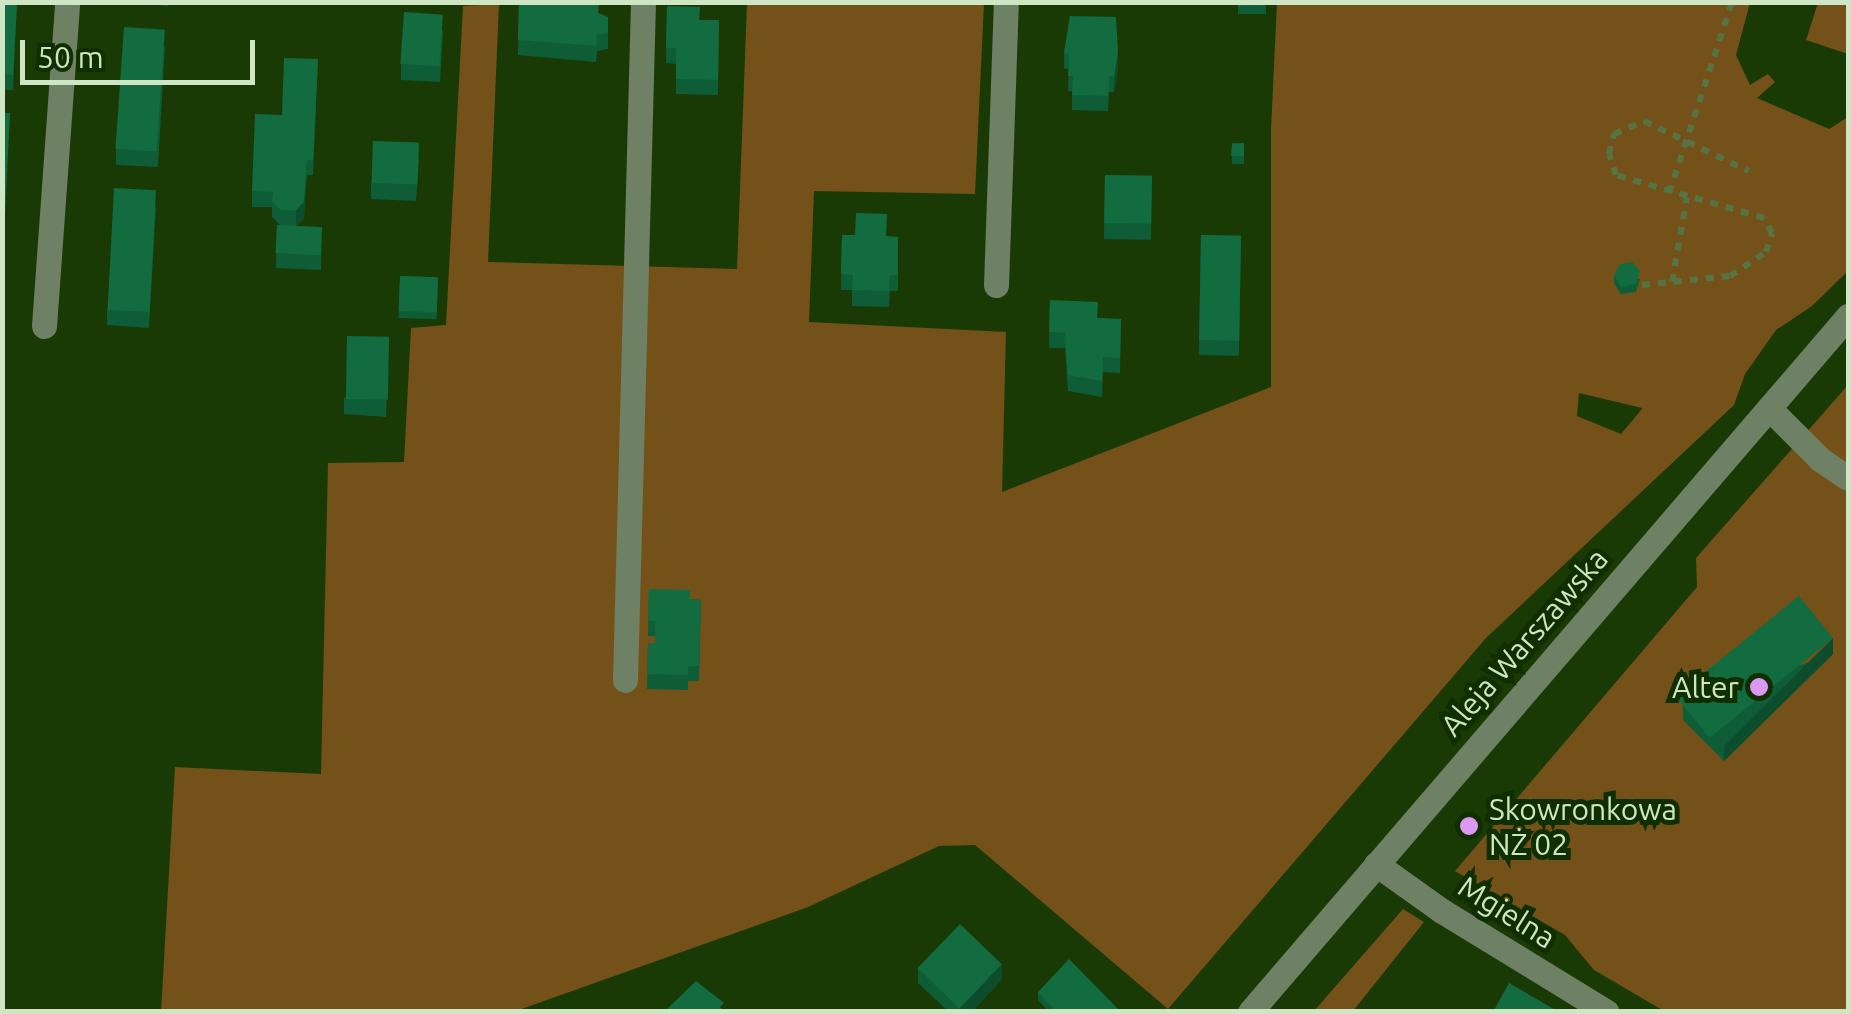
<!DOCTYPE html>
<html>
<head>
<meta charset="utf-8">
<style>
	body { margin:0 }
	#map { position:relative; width:1851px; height:1014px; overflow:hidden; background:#1a3a05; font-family:Ubuntu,sans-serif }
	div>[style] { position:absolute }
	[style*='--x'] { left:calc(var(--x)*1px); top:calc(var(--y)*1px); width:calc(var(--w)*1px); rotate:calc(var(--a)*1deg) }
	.green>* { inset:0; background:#735119 }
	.path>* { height:6px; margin-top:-3px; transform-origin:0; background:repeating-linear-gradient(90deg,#567344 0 8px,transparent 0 16px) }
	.minor>* { height:25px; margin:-12.5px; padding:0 12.5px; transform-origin:12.5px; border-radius:12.5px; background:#6e8165 }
	.wall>* { inset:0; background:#0f5d37; transform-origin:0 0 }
	.shaded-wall>* { inset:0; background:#0d4c2d }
	.building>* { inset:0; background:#126c40; transform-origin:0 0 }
	.dots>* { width:28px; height:28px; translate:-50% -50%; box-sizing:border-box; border:5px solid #102f00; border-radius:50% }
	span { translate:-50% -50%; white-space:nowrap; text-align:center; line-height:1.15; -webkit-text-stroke:10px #102f00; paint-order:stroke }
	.street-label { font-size:30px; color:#cee6c3 }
	.poi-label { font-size:30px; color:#cee6c3 }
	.right { translate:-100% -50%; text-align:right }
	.left { translate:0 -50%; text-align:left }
	.frame { position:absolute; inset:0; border:5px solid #cee6c3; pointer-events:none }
	.scale { position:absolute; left:20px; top:40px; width:235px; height:45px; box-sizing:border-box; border:5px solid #cee6c3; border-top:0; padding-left:12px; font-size:30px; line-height:35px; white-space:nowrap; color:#cee6c3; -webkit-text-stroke:8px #102f00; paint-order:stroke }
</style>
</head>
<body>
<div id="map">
	<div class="green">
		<i style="clip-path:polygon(evenodd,747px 3px,984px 3px,975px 194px,814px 191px,809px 322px,1006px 332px,1002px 492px,1271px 387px,1271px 129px,1277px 3px,1750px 3px,1736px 55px,1750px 85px,1768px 74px,1775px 82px,1757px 98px,1829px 129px,1848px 117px,1848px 271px,1812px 306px,1776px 330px,1745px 374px,1734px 405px,1486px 638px,1168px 1009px,975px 845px,939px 846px,808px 907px,516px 1011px,161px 1012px,175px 767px,321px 774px,328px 463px,404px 462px,411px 328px,446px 325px,463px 6px,499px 4px,488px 262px,737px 269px,747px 3px,1579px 393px,1642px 408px,1642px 409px,1621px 434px,1577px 416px,1579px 393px)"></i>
		<i style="clip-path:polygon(1818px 3px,1848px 3px,1848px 54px,1806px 40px)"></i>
		<i style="clip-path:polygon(1848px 385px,1848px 1011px,1664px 1011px,1594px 970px,1565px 935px,1455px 871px,1697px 587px,1696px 558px)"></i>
		<i style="clip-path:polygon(1403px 909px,1424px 922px,1353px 1011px,1314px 1011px)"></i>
	</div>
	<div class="path">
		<i style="--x:1669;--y:193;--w:201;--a:-71.7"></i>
		<i style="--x:1672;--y:282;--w:86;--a:-80"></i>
		<i style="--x:1642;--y:285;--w:88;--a:-5.8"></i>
		<i style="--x:1730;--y:276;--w:43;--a:-33.7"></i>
		<i style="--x:1766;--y:252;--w:20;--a:-72"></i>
		<i style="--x:1772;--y:233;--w:17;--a:-118"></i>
		<i style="--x:1764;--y:218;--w:154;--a:-163.8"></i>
		<i style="--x:1616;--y:175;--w:22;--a:-108"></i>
		<i style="--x:1609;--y:154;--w:21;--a:-76"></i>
		<i style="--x:1614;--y:134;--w:33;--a:-23"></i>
		<i style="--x:1644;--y:121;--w:116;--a:25.5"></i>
	</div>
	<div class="minor">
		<i style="--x:996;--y:285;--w:283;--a:-88"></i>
		<i style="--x:44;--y:326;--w:325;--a:-85.9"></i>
		<i style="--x:1769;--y:408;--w:74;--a:45"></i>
		<i style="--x:1821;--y:460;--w:32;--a:34"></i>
		<i style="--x:625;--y:680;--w:678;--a:-88.48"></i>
		<i style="--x:1376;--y:864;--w:81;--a:35.5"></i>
		<i style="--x:1442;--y:911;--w:193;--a:31.5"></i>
		<i style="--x:1250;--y:1012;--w:918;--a:-49.33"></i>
	</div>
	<div class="wall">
		<i style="clip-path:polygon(2px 2px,17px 2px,13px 90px,2px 90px)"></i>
		<i style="clip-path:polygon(126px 2px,168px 2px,168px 6px)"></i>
		<i style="clip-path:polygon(519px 2px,599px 14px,608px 17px,608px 49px,597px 51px,596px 62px,518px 55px)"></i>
		<i style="left:1238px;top:2px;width:28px;height:12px"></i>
		<i style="clip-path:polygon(667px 6px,700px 20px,719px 20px,718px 95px,676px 94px,676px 64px,666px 63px)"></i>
		<i style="clip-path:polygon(1070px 16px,1118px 68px,1114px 92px,1109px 92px,1108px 111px,1072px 110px,1072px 91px,1068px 91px,1069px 69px,1064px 69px,1064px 53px)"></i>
		<i style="clip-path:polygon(443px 30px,440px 82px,401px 80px,401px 64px)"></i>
		<i style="clip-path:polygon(165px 45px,158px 167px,116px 165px,116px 149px)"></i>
		<i style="clip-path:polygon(318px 59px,313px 175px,307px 175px,304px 218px,296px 226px,322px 227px,321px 270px,276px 268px,277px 225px,281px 226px,272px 217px,272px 207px,252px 207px,252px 191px,282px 115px)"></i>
		<i style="left:1244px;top:143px;width:21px;height:12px;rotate:90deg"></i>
		<i style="clip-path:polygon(419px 158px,416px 201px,371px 199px,371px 183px)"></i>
		<i style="left:1105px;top:175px;width:47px;height:64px;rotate:1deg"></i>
		<i style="clip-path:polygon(156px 206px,149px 328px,107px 325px,107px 310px)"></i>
		<i style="clip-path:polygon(842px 235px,898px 237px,898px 291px,890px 291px,889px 307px,852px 306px,852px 290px,841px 290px)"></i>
		<i style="left:1201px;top:235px;width:40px;height:120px;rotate:1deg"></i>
		<i style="clip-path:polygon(1614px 275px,1640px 279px,1636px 292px,1621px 294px,1614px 283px)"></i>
		<i style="left:400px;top:276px;width:38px;height:42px;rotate:2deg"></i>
		<i style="clip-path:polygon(1050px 300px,1098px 318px,1121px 319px,1120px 373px,1103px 372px,1102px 397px,1068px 391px,1065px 348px,1049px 348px)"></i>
		<i style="clip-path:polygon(389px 337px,386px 417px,344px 414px,344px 399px)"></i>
		<i style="clip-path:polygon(649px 589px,690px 599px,701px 600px,699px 681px,688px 681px,688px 690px,647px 689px,648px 643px,655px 643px,655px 636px,648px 636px)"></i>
		<i style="clip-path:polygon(1833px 654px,1724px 761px,1683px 720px,1683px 705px)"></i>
		<i style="clip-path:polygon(918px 968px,1002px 979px,972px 1012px,949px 1012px,918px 983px)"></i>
		<i style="clip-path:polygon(1038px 992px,1121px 1012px,1049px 1012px,1038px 1000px)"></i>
	</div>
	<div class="shaded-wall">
		<i style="clip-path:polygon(1118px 52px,1118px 68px,1114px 92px,1114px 77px)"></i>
		<i style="clip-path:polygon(307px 160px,304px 218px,296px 226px,296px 210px)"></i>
		<i style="clip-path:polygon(1833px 638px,1833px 654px,1724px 761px,1724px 746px)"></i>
		<i style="clip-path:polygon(1002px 964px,1002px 979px,972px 1012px,961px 1012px,961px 1007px)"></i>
	</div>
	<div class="building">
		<i style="clip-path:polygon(2px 2px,17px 2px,13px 75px,2px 74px)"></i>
		<i style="clip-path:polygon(519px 2px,599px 3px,598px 13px,608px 17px,608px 33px,597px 35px,596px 46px,518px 40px)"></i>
		<i style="clip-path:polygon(1238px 2px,1266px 2px,1267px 5px,1238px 6px)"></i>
		<i style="clip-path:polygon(667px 6px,700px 7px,699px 20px,719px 20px,718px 80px,676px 79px,676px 48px,666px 48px)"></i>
		<i style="left:404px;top:12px;width:39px;height:52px;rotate:4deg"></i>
		<i style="clip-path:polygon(1070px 16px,1116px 17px,1118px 52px,1114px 77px,1109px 76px,1108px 96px,1072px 95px,1073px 76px,1068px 76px,1069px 54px,1064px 53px)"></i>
		<i style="left:124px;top:27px;width:41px;height:122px;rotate:4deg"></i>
		<i style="clip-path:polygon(284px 58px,318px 59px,313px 160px,307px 160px,304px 202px,296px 210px,281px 210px,272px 201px,273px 192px,252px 191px,255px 114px,282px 115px)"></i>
		<i style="clip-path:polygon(2px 113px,10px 113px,4px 235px,2px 235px)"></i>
		<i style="left:373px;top:141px;width:46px;height:42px;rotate:2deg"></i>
		<i style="clip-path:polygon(1244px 143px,1244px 156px,1231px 156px,1232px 144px)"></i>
		<i style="left:1105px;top:175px;width:47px;height:48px;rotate:1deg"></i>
		<i style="left:114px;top:188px;width:42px;height:122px;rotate:3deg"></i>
		<i style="clip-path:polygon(856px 213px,887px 214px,886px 236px,898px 237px,898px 275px,890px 275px,889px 291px,852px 290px,853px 275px,841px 274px,842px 235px,855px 235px)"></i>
		<i style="left:277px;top:225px;width:45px;height:28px;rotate:3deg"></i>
		<i style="left:1201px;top:235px;width:40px;height:105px;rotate:1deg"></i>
		<i style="clip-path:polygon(1632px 262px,1640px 271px,1636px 284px,1621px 287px,1614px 275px,1620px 264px)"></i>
		<i style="left:400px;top:276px;width:38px;height:35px;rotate:2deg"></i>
		<i style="clip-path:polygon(1050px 300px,1098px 302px,1097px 318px,1121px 319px,1120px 358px,1103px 357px,1102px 381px,1068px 375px,1065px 333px,1049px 332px)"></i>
		<i style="left:347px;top:336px;width:42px;height:63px;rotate:1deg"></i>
		<i style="clip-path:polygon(649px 589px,690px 590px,690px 599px,701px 600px,699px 666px,688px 666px,688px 675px,647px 674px,648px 643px,655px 643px,655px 621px,648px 621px)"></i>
		<i style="left:1799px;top:596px;width:54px;height:159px;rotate:51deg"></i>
		<i style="left:960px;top:924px;width:58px;height:61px;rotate:44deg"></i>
		<i style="clip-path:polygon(1069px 959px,1121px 1012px,1057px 1012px,1038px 992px)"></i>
		<i style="clip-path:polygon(696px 981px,724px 1003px,720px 1007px,724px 1012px,664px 1012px)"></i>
		<i style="clip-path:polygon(1509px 983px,1559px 1012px,1493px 1012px)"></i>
	</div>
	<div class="dots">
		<i style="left:1759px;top:687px;background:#db99f5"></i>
		<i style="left:1469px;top:826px;background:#db99f5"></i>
	</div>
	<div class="street-label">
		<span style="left:1524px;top:642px;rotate:-49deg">Aleja Warszawska</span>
		<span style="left:1507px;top:912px;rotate:32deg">Mgielna</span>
	</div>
	<div class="poi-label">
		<span class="right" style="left:1739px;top:687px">Alter</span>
		<span class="left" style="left:1489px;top:826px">Skowronkowa<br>NŻ 02</span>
	</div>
	<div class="frame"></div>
	<div class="scale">50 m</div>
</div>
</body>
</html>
